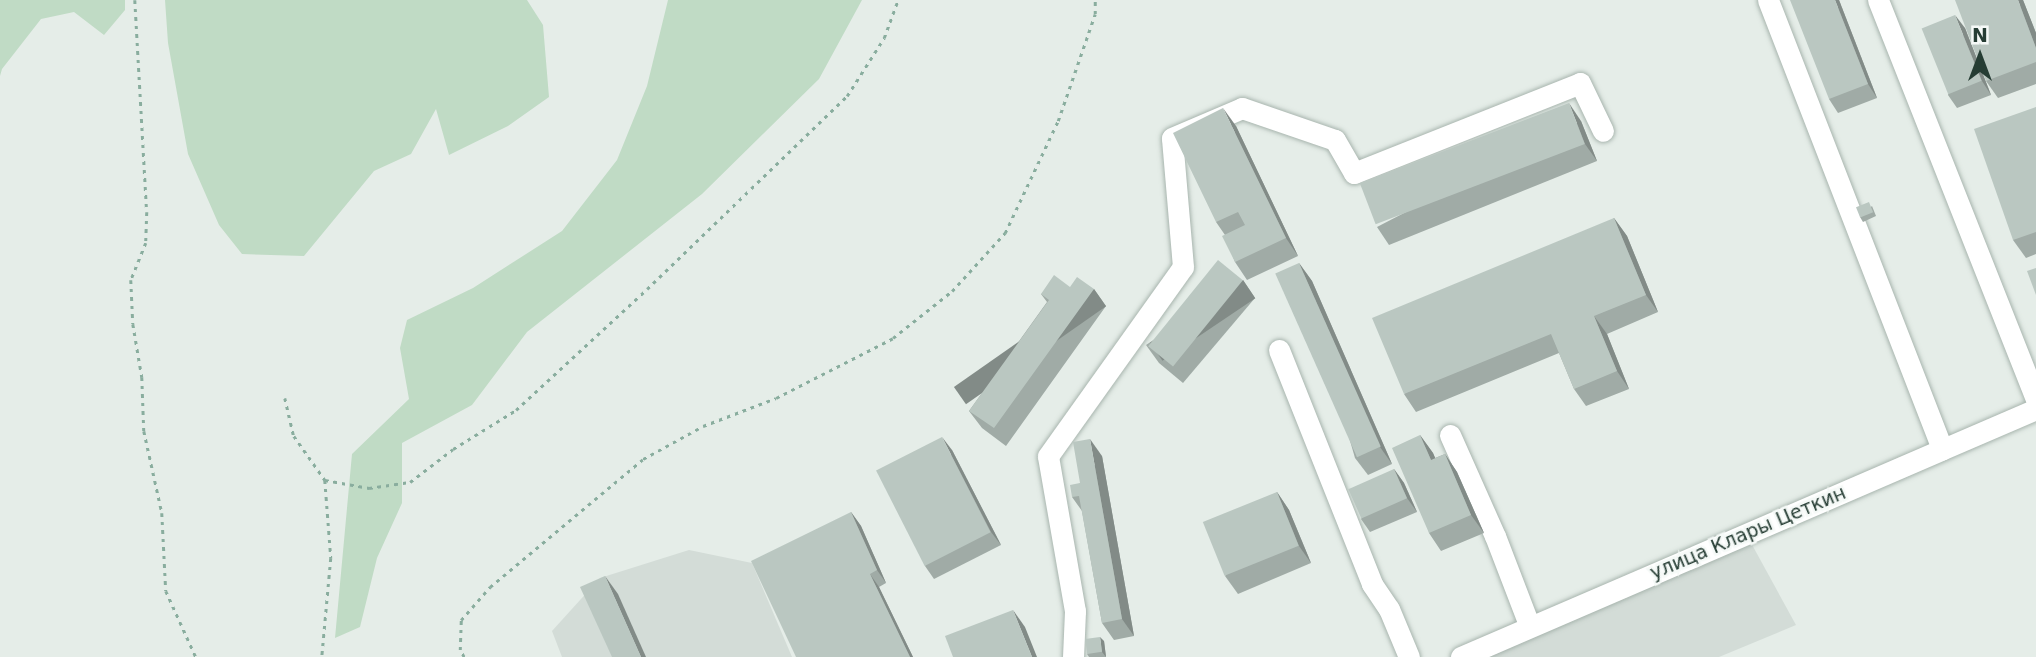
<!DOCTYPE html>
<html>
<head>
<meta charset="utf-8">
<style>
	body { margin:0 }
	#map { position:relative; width:2036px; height:657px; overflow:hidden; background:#e5ede8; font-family:"DejaVu Sans",sans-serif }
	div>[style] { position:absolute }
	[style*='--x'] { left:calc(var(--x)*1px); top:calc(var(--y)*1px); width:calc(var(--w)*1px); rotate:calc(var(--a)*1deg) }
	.built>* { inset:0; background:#d3dcd7 }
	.green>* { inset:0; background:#c0dbc5 }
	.path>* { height:2.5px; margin-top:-1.25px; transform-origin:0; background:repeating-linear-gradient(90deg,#89ad9e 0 3.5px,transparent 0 8.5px) }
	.roads { filter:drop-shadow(0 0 2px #a8b5ae) drop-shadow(0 0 2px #a8b5ae) }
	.minor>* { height:21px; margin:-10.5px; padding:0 10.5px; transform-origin:10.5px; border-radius:10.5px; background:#fff }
	.wall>* { inset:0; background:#a0aba6 }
	.shaded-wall>* { inset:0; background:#828b87; transform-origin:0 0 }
	.building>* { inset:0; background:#bac7c1; transform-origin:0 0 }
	span { translate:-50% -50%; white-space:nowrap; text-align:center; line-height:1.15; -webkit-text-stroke:5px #f5f9f7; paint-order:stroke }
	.street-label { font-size:19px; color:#263d34 }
	.north { position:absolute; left:1945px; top:21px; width:70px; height:70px; -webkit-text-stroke:5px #f5f9f7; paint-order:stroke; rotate:0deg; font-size:19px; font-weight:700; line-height:28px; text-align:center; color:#263d34 }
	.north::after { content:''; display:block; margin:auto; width:24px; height:32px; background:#263d34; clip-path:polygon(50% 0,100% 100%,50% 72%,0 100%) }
</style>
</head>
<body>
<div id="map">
	<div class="built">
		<i style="clip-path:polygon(1750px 541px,1796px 625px,1719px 657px,1484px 657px)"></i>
		<i style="clip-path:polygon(689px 550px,752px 563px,792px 657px,562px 657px,552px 631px,600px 578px)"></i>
	</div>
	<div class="green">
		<i style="clip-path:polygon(0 0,125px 0,125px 10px,104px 35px,74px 12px,41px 19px,2px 69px,0 76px)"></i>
		<i style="clip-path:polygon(165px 0,527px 0,543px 25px,549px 97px,508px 126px,449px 155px,436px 109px,411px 154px,374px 171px,304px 256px,242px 254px,219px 225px,188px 154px,168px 43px)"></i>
		<i style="clip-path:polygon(668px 0,862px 0,819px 79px,702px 194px,527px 332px,472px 405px,402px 443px,402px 503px,377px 558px,360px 627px,335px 638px,352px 454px,409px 399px,400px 348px,407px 320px,473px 288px,562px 231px,617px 160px,647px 86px)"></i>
	</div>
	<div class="path">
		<i style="--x:135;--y:0;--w:212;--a:86.8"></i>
		<i style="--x:147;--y:212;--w:31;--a:92"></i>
		<i style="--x:146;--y:243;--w:40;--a:112"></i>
		<i style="--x:131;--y:280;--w:44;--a:87.4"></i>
		<i style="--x:133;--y:324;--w:54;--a:80.4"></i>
		<i style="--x:142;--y:377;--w:54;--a:87.9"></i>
		<i style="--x:144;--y:431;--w:84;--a:77.6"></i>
		<i style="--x:162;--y:513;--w:78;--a:87.1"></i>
		<i style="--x:166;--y:591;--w:72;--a:65.6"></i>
		<i style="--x:285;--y:398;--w:39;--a:77"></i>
		<i style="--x:294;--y:436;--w:54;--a:54.8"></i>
		<i style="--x:325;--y:480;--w:78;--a:85.6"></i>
		<i style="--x:331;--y:558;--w:99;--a:95.2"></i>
		<i style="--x:325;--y:480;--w:45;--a:10.3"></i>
		<i style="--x:369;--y:488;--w:41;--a:-8.3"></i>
		<i style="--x:410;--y:482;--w:54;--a:-37.5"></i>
		<i style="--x:453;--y:449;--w:74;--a:-31.8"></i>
		<i style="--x:516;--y:410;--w:178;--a:-42.7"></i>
		<i style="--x:647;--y:289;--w:278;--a:-44"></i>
		<i style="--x:847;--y:96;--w:69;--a:-57.5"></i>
		<i style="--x:884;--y:38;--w:40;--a:-69.8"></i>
		<i style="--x:464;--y:657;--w:8;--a:-120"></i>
		<i style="--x:460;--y:650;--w:30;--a:-88"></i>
		<i style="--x:461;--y:620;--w:44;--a:-48.7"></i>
		<i style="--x:490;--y:587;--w:199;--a:-39.9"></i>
		<i style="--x:643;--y:459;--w:68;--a:-28.8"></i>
		<i style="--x:703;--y:426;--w:78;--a:-21"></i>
		<i style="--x:776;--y:398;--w:131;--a:-27.1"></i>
		<i style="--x:893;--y:338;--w:75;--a:-38.5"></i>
		<i style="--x:952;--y:291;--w:79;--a:-47.6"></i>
		<i style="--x:1005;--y:233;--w:124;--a:-64.7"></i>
		<i style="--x:1058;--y:121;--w:113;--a:-70.9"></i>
		<i style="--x:1095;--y:14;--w:14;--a:-90"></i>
	</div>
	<div class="roads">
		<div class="minor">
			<i style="--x:1768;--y:0;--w:482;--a:68.8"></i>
			<i style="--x:1878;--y:0;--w:430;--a:68.4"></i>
			<i style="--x:1279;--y:350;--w:252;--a:68.3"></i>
			<i style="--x:1372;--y:584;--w:30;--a:56"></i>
			<i style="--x:1389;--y:609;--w:52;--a:67.4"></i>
			<i style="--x:1450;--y:435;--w:111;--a:66"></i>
			<i style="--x:1495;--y:536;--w:97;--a:69"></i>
			<i style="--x:1073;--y:657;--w:46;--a:-87.5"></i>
			<i style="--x:1075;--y:611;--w:157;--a:-99.9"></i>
			<i style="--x:1048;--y:456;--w:232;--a:-54.5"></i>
			<i style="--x:1183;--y:267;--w:129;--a:-94.9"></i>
			<i style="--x:1172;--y:138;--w:76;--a:-23.2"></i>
			<i style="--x:1242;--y:108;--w:98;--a:19"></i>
			<i style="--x:1335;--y:140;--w:38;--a:60"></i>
			<i style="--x:1354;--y:173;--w:243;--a:-21.7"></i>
			<i style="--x:1580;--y:83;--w:53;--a:64.4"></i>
			<i style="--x:1461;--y:657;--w:626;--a:-23.33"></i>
		</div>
	</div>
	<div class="wall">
		<i style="clip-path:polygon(1839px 0,1877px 98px,1838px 113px,1829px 99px)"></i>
		<i style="clip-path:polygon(2023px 0,2036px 33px,2036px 84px,1998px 98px,1986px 81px)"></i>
		<i style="clip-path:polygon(1965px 28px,1991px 95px,1957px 108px,1948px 95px)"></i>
		<i style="clip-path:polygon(2036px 107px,2036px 254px,2026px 258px,2013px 240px)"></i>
		<i style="clip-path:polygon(1581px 121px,1597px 161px,1389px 245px,1377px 227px)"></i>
		<i style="clip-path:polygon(1236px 126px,1298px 256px,1247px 280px,1235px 262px,1225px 235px,1216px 222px)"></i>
		<i style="clip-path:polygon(1872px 206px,1876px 216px,1863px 222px,1860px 217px)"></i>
		<i style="clip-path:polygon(1614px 218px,1627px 236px,1658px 312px,1607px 334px,1629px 389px,1586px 406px,1574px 389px,1559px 353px,1416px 412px,1404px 394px)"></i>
		<i style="clip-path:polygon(1299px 263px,1312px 281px,1392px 464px,1368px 475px,1355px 458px)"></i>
		<i style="clip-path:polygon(1243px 280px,1255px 298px,1183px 383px,1159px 363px,1146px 345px)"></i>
		<i style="clip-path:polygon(1070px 287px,1094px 289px,1106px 306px,1006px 446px,982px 428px,969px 411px,1047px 302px,1041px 294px)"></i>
		<i style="clip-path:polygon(1420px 435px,1433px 453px,1435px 458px,1445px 454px,1457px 472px,1484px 533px,1441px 551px,1429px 533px)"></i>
		<i style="clip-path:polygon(952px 450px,1001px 545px,934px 579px,925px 566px)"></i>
		<i style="clip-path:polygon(1102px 456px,1134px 636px,1114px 640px,1102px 623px,1082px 511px,1072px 497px,1080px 483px)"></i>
		<i style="clip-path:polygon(1394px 469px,1404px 483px,1417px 512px,1370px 532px,1361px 519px)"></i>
		<i style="clip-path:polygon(1277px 492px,1289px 510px,1311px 563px,1238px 594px,1225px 576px)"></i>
		<i style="clip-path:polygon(851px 512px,861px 526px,886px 583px,879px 587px,913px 657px,796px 657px)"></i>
		<i style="clip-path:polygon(1104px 641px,1106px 657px,1089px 657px,1087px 654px)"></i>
	</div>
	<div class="shaded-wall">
		<i style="clip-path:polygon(1835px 0,1839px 0,1877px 98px,1868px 84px)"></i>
		<i style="clip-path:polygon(2018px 0,2023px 0,2036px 33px,2036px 48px)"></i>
		<i style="clip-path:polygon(1955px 15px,1965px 28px,1991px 95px,1982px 81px)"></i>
		<i style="clip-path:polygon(1569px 103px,1581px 121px,1597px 161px,1585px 144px)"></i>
		<i style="clip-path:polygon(1223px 108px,1236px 126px,1298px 256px,1286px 238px)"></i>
		<i style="clip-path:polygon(1614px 218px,1627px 236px,1658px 312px,1646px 295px)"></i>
		<i style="clip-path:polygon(1299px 263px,1312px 281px,1392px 464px,1380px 447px)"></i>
		<i style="left:1243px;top:280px;width:22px;height:112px;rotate:56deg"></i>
		<i style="left:1094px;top:289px;width:21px;height:171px;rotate:55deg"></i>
		<i style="clip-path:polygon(1594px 316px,1607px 334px,1629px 389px,1617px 371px)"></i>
		<i style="clip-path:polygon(1420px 435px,1433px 453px,1444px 478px,1431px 460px)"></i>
		<i style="clip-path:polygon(942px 437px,952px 450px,1001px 545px,991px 532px)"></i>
		<i style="clip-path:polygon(1090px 439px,1102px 456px,1134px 636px,1122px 619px)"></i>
		<i style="clip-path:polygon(1445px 454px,1457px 472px,1484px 533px,1471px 515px)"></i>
		<i style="clip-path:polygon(1394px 469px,1404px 483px,1417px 512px,1407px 498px)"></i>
		<i style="clip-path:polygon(1277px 492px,1289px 510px,1311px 563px,1299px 546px)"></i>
		<i style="clip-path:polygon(851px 512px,861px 526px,886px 583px,877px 570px)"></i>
		<i style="clip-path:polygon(870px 574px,879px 587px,913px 657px,910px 657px)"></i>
		<i style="clip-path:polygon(605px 576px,618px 594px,646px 657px,641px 657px)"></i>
		<i style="clip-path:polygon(1013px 610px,1025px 627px,1037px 657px,1032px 657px)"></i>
		<i style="clip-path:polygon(1100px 637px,1104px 641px,1106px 657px,1102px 652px)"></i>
	</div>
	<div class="building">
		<i style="clip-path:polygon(1790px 0,1835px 0,1868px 84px,1829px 99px)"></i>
		<i style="clip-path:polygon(1955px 0,2018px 0,2036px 48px,2036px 62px,1986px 81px)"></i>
		<i style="left:1955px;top:15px;width:71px;height:36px;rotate:68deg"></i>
		<i style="left:1569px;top:103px;width:44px;height:224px;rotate:69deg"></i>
		<i style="clip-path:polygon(2036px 107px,2036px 232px,2013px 240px,1974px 129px)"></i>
		<i style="clip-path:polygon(1223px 108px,1286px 238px,1235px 262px,1222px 236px,1245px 225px,1238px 212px,1216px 222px,1173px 133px)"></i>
		<i style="left:1869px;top:202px;width:11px;height:14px;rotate:68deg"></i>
		<i style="clip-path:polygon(1614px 218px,1646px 295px,1594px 316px,1617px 371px,1574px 389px,1551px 334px,1404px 394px,1372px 318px)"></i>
		<i style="left:1218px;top:260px;width:32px;height:111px;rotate:39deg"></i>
		<i style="left:1299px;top:263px;width:201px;height:26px;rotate:66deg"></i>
		<i style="clip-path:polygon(2036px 268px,2036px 295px,2027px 271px)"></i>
		<i style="clip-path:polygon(1054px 275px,1070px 287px,1077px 277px,1094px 289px,994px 428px,969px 411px,1049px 300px,1041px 294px)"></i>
		<i style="clip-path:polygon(1420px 435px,1431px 460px,1445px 454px,1471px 515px,1429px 533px,1392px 448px)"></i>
		<i style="left:942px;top:437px;width:107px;height:74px;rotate:63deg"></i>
		<i style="clip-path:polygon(1090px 439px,1122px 619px,1102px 623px,1079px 496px,1072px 497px,1070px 485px,1080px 483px,1073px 442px)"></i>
		<i style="left:1394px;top:469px;width:32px;height:50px;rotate:66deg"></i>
		<i style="left:1277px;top:492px;width:58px;height:80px;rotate:68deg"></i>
		<i style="clip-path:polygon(851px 512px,877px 570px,870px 574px,910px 657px,796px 657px,751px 561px)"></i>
		<i style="clip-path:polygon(605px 576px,641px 657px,612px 657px,580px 587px)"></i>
		<i style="clip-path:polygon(1013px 610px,1032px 657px,953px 657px,945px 636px)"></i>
		<i style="left:1100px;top:637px;width:15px;height:15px;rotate:82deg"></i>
	</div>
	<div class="street-label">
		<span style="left:1748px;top:533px;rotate:-23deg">улица Клары Цеткин</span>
	</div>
	<div class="north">N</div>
</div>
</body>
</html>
